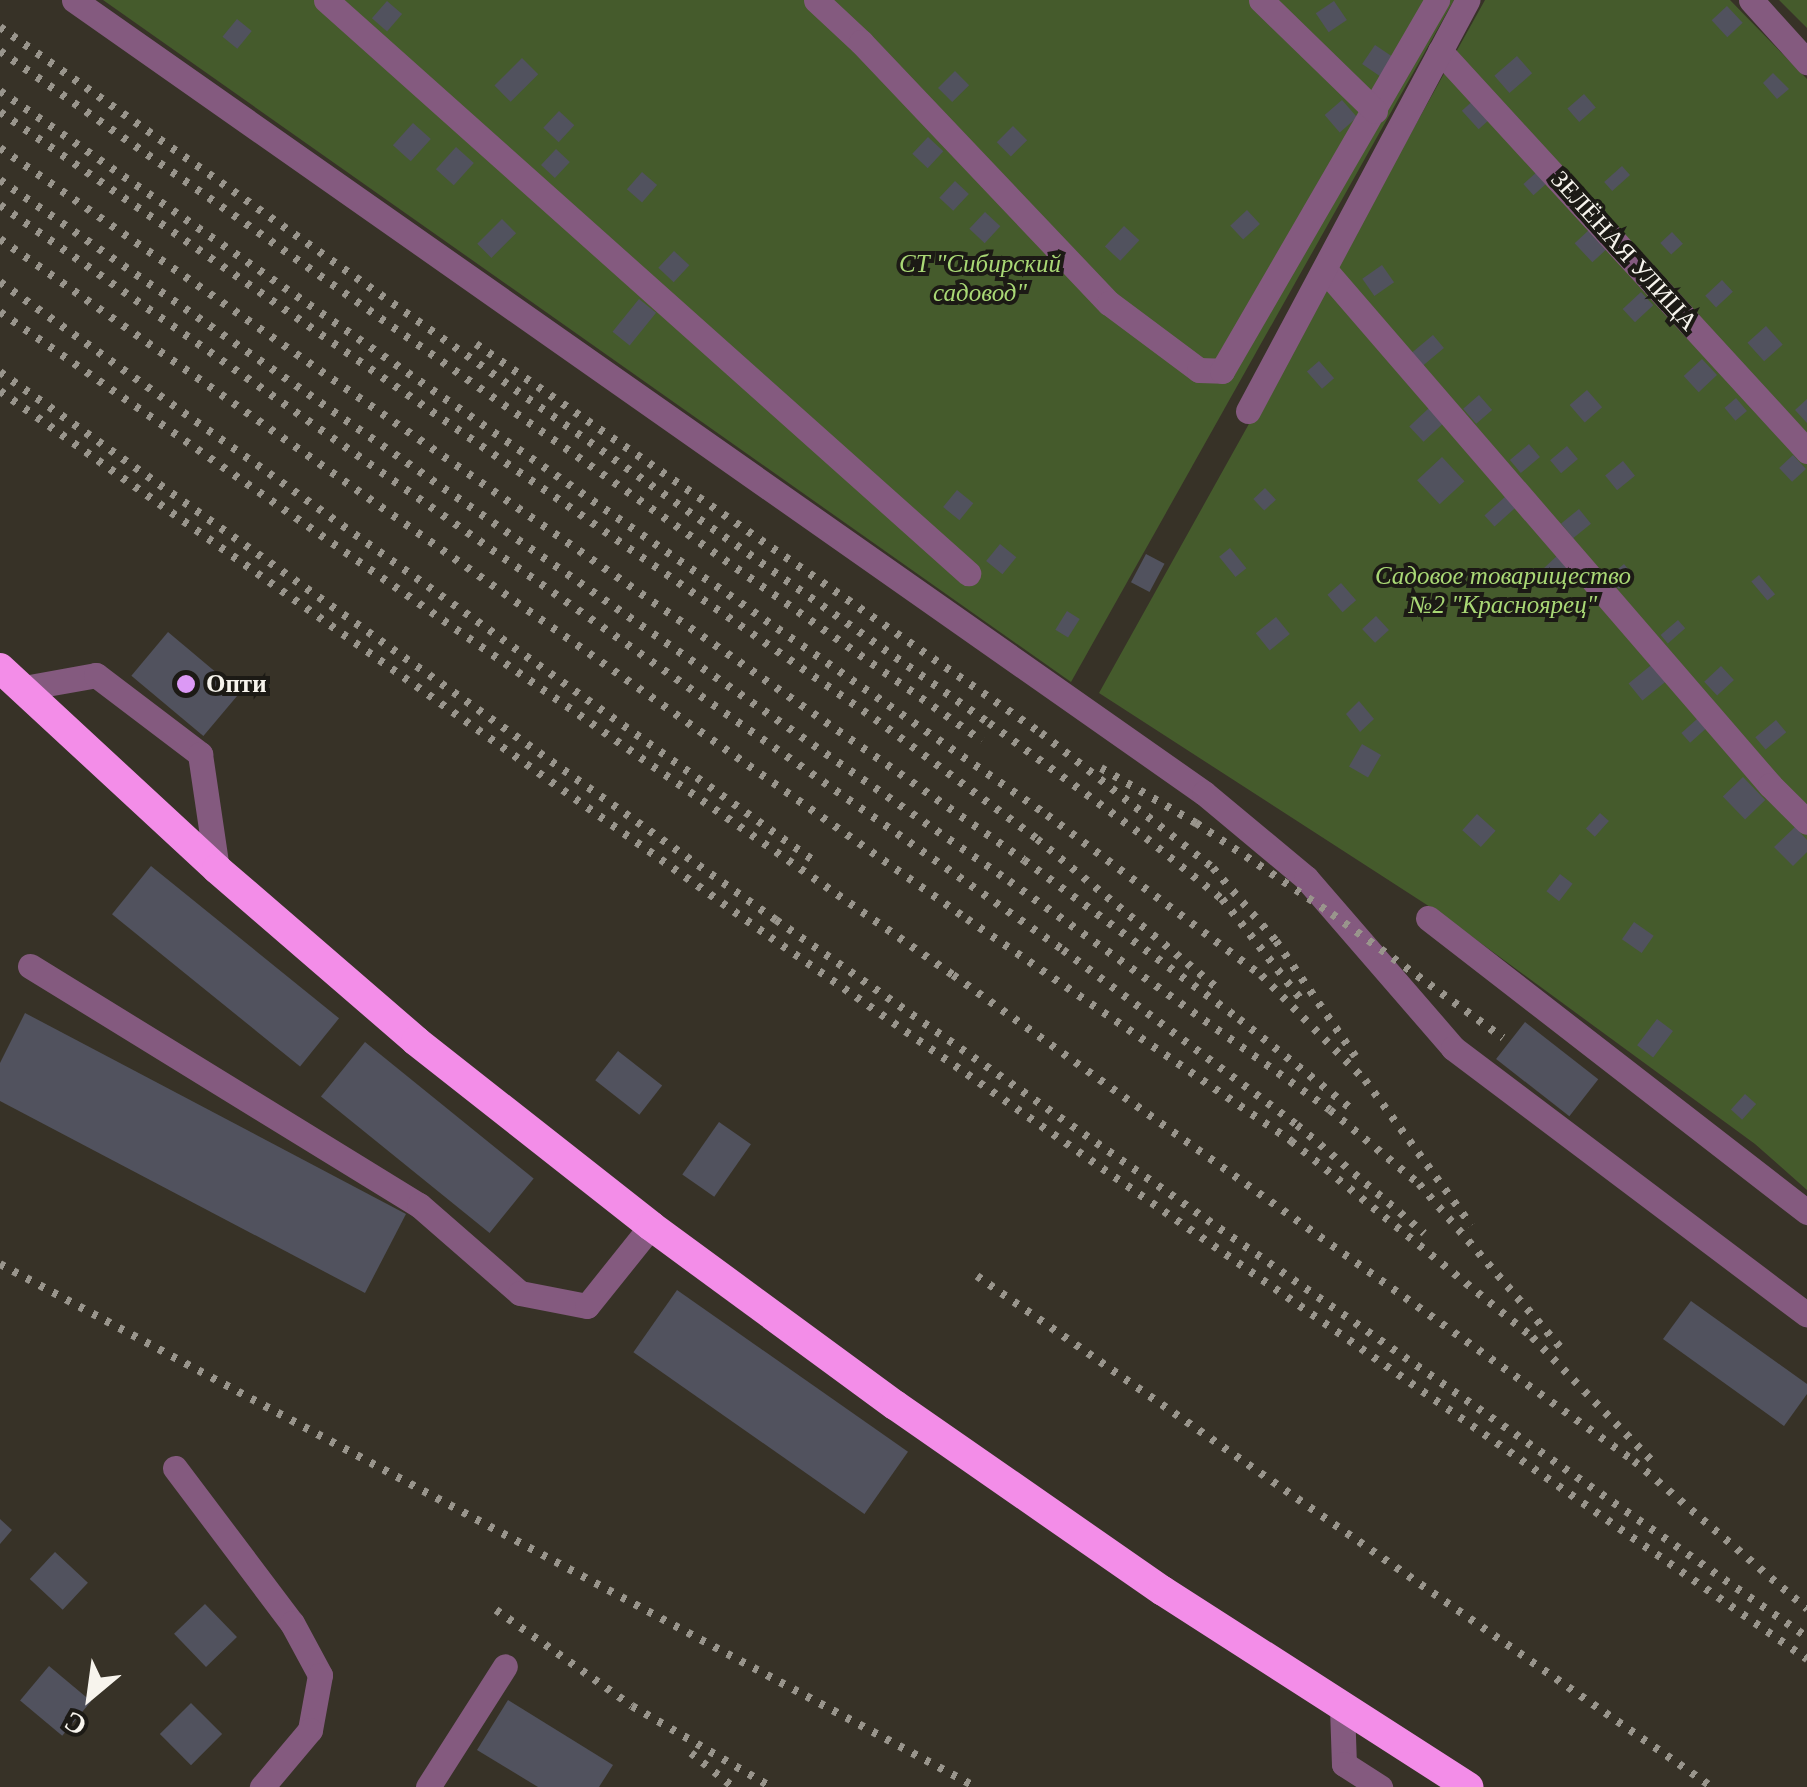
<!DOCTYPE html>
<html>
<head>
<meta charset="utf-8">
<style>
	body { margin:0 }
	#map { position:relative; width:1807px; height:1787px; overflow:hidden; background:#373227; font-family:"Times New Roman",serif }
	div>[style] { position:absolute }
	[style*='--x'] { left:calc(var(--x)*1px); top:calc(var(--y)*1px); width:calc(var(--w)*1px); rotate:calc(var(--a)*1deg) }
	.green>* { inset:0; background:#455b2c }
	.building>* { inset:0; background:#51525e; transform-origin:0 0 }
	.minor>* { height:25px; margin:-12.5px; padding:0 12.5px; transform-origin:12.5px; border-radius:12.5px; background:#845a7f }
	.highway>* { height:30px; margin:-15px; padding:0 15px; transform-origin:15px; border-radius:15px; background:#f38de8 }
	.rail>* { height:8px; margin-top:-4px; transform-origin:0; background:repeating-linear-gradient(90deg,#99958c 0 5px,transparent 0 15px) }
	.dots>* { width:28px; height:28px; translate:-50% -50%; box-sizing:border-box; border:5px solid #1c1a15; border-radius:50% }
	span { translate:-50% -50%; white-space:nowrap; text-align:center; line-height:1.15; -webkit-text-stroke:8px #1c1a15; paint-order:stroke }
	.street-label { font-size:25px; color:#f7f4ed }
	.park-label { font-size:25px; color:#a9d875; font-style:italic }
	.poi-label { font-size:25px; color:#f7f4ed; font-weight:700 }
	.left { translate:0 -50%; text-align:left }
	.north { position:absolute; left:40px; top:1647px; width:100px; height:100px; -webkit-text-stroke:8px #1c1a15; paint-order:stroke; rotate:209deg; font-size:28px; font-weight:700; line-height:40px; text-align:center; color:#f7f4ed }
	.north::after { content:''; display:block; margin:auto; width:35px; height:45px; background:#f7f4ed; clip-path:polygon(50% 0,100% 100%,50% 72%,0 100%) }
</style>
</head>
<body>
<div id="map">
	<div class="green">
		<i style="clip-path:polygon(103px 0,1454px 0,1071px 682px)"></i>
		<i style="clip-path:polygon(1485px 0,1730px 0,1807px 79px,1807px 1190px,1755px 1144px,1441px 914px,1099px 693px)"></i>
		<i style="clip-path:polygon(1779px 0,1807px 0,1807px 28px)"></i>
	</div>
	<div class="building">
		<i style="left:387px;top:1px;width:20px;height:23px;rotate:41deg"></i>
		<i style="left:1334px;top:1px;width:23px;height:22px;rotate:56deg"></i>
		<i style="left:1727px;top:6px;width:23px;height:21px;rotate:47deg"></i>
		<i style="left:237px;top:19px;width:19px;height:23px;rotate:39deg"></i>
		<i style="left:1375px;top:45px;width:23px;height:23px;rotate:34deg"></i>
		<i style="left:1517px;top:56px;width:23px;height:30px;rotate:49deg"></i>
		<i style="left:522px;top:58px;width:23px;height:39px;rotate:45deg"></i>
		<i style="left:955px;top:71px;width:20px;height:24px;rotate:45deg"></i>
		<i style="clip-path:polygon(1773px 73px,1789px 89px,1777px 99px,1763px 83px)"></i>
		<i style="left:1584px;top:94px;width:18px;height:22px;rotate:49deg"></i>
		<i style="left:1476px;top:98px;width:25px;height:19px;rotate:48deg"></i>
		<i style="left:1342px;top:100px;width:23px;height:23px;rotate:49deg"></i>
		<i style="left:559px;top:111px;width:21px;height:23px;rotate:43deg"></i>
		<i style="left:413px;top:123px;width:24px;height:30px;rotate:42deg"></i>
		<i style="left:1013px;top:126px;width:20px;height:23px;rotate:45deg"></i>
		<i style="left:928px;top:137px;width:21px;height:23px;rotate:43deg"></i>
		<i style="left:456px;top:147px;width:24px;height:30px;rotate:42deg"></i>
		<i style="left:556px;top:149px;width:19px;height:22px;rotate:43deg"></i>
		<i style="left:1622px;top:166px;width:12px;height:24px;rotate:48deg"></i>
		<i style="left:1539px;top:170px;width:15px;height:21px;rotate:48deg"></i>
		<i style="left:642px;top:172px;width:20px;height:23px;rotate:41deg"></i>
		<i style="left:955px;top:181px;width:19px;height:23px;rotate:43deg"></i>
		<i style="left:1247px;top:210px;width:19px;height:23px;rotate:47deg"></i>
		<i style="left:985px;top:212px;width:21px;height:23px;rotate:43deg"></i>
		<i style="left:502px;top:219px;width:20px;height:35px;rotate:45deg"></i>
		<i style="left:1124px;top:226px;width:21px;height:28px;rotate:43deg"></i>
		<i style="left:1590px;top:229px;width:26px;height:21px;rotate:47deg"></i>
		<i style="left:1672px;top:232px;width:16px;height:16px;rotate:47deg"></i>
		<i style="left:674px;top:251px;width:21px;height:23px;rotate:43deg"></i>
		<i style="left:1382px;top:265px;width:21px;height:24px;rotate:55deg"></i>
		<i style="left:1722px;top:280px;width:16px;height:23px;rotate:47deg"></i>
		<i style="left:1641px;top:292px;width:18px;height:25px;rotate:47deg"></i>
		<i style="left:639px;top:299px;width:22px;height:42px;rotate:39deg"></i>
		<i style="left:1766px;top:326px;width:25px;height:25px;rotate:48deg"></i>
		<i style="left:1433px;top:335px;width:17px;height:28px;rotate:50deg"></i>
		<i style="left:1702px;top:359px;width:22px;height:25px;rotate:47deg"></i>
		<i style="left:1319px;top:361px;width:23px;height:16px;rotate:49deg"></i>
		<i style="left:1587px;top:390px;width:23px;height:23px;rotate:49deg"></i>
		<i style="left:1479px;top:395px;width:20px;height:21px;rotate:49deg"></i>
		<i style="left:1736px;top:398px;width:17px;height:15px;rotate:50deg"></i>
		<i style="clip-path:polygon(1807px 399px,1807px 423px,1795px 410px)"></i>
		<i style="left:1429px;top:408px;width:21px;height:27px;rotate:47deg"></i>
		<i style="left:1529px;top:444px;width:17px;height:25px;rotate:50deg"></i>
		<i style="left:1567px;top:446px;width:17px;height:22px;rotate:50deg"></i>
		<i style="left:1793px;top:455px;width:19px;height:19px;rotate:47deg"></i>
		<i style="left:1442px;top:457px;width:33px;height:34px;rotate:47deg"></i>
		<i style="left:1623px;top:461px;width:19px;height:23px;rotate:51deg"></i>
		<i style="left:1265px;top:488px;width:16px;height:16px;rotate:47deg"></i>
		<i style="left:957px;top:490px;width:21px;height:22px;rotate:39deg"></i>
		<i style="left:1506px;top:496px;width:15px;height:29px;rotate:48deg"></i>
		<i style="left:1579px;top:509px;width:19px;height:23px;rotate:51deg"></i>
		<i style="left:1000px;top:544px;width:21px;height:22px;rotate:39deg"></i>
		<i style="left:1230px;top:548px;width:26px;height:14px;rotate:51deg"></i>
		<i style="left:1146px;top:554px;width:21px;height:32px;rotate:28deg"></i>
		<i style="left:1559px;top:554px;width:16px;height:23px;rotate:47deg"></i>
		<i style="left:1624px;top:564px;width:16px;height:20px;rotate:50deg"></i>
		<i style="left:1759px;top:575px;width:25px;height:10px;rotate:50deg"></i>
		<i style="left:1341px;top:583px;width:23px;height:18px;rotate:49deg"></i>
		<i style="left:1067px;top:611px;width:15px;height:22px;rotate:32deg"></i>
		<i style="left:1376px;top:616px;width:19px;height:19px;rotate:47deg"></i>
		<i style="left:1276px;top:617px;width:22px;height:26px;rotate:51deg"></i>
		<i style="left:1678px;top:620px;width:11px;height:23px;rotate:49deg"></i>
		<i style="left:168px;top:632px;width:94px;height:57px;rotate:40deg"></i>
		<i style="left:1655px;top:662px;width:22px;height:34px;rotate:51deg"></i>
		<i style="left:1721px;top:666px;width:19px;height:23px;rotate:47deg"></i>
		<i style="clip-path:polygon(1359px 701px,1374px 719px,1360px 732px,1346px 714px)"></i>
		<i style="left:1697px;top:719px;width:13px;height:21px;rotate:48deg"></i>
		<i style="left:1776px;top:720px;width:16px;height:27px;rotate:50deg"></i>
		<i style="left:1362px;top:744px;width:22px;height:26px;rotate:30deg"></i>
		<i style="left:1743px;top:777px;width:32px;height:28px;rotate:46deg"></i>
		<i style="left:1600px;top:813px;width:12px;height:21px;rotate:42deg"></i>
		<i style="left:1477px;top:814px;width:25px;height:22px;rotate:42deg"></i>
		<i style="clip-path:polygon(1795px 827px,1807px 840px,1807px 852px,1793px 866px,1774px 847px)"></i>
		<i style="left:151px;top:866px;width:242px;height:62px;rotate:39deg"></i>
		<i style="left:1560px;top:874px;width:16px;height:22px;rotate:38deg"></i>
		<i style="left:1634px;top:922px;width:24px;height:21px;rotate:35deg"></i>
		<i style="clip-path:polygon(25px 1013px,406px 1214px,365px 1293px,0 1101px,0 1063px)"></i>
		<i style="left:1657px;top:1019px;width:20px;height:33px;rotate:37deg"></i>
		<i style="left:1525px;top:1022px;width:93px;height:47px;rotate:38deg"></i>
		<i style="left:365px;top:1042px;width:217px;height:70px;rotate:39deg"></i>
		<i style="left:618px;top:1051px;width:56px;height:37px;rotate:38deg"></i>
		<i style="left:1745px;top:1094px;width:15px;height:21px;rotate:42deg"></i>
		<i style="left:719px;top:1122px;width:39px;height:64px;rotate:35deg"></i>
		<i style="left:677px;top:1290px;width:282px;height:76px;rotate:35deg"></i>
		<i style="clip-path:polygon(1691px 1301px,1807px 1384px,1807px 1394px,1784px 1426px,1663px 1339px)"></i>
		<i style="clip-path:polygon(0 1519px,12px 1530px,0 1544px)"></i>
		<i style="left:55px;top:1552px;width:45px;height:37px;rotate:43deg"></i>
		<i style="left:205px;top:1604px;width:46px;height:43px;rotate:46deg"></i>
		<i style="left:49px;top:1666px;width:55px;height:45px;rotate:40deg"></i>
		<i style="clip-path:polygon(508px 1700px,613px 1765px,599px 1787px,538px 1787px,477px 1750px)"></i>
		<i style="left:191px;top:1703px;width:44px;height:44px;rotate:45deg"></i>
	</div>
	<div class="minor">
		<i style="--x:74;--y:0;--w:1380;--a:35.06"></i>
		<i style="--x:1204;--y:793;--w:133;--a:39.8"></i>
		<i style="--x:1306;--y:878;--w:225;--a:49.1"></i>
		<i style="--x:1453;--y:1048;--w:443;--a:37"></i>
		<i style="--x:326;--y:0;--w:861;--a:41.75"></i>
		<i style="--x:816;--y:0;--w:62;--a:43"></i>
		<i style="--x:861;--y:42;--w:360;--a:46.5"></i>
		<i style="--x:1109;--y:303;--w:112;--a:36.7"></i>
		<i style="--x:1199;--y:370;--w:23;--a:2"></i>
		<i style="--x:1222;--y:371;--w:429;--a:-59.9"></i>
		<i style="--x:1261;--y:0;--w:159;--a:44.2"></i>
		<i style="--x:1751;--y:0;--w:84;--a:47.9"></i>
		<i style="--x:1440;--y:51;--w:543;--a:47.46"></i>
		<i style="--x:1325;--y:270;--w:681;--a:49.17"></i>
		<i style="--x:1770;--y:785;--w:52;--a:45"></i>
		<i style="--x:1248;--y:411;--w:466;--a:-61.9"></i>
		<i style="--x:24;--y:688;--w:73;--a:-10.2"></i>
		<i style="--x:96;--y:675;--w:131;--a:37.2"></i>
		<i style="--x:200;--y:754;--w:116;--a:81.6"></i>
		<i style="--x:1428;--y:918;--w:480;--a:37.8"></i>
		<i style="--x:30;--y:966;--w:457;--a:31.6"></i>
		<i style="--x:419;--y:1205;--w:134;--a:41.1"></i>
		<i style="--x:520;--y:1293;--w:68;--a:11"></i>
		<i style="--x:587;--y:1306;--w:102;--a:-51.3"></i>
		<i style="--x:175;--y:1468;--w:194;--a:53"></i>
		<i style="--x:292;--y:1623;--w:59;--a:61.7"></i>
		<i style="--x:320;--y:1675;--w:56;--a:100.3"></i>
		<i style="--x:310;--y:1730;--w:75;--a:130.1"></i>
		<i style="--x:1342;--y:1708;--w:56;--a:88"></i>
		<i style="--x:1344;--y:1764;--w:43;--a:32.6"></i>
		<i style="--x:428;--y:1787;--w:143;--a:-57.5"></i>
	</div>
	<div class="highway">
		<i style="--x:0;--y:668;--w:296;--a:42.8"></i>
		<i style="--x:217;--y:869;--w:263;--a:40.8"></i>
		<i style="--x:416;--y:1041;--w:299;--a:38.2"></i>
		<i style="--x:651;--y:1226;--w:303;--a:36.3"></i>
		<i style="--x:895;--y:1405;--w:326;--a:34.8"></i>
		<i style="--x:1163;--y:1591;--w:363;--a:32.7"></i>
	</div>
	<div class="rail">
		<i style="--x:0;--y:27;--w:1209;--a:35.14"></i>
		<i style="--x:989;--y:723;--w:195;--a:36.2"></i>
		<i style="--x:1146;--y:838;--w:97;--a:38.8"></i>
		<i style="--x:1222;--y:899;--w:126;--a:51.8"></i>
		<i style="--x:0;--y:51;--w:1200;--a:35.09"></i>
		<i style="--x:0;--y:91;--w:1273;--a:34.66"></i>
		<i style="--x:1047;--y:815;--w:267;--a:36.8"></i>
		<i style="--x:1261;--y:975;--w:148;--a:45.3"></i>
		<i style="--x:1365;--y:1080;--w:180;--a:53.8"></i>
		<i style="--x:0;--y:112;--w:1065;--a:34.75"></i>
		<i style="--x:875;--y:719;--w:202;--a:36.5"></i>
		<i style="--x:1037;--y:839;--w:232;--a:39.6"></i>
		<i style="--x:0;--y:148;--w:1247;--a:34.81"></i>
		<i style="--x:1024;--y:860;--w:267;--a:36.5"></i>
		<i style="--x:1239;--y:1019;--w:141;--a:38.7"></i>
		<i style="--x:0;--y:180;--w:1229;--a:34.79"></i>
		<i style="--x:1009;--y:881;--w:394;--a:35.5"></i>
		<i style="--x:1330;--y:1110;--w:116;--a:39.7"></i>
		<i style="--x:1419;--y:1184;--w:216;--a:49.1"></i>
		<i style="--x:0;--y:205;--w:1298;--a:35.02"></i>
		<i style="--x:1063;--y:950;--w:292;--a:36.8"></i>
		<i style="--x:1297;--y:1125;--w:167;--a:40.4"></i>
		<i style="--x:0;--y:239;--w:1182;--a:35.12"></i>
		<i style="--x:967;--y:919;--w:393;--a:34.4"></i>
		<i style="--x:1291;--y:1141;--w:311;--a:39.1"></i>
		<i style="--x:1532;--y:1337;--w:174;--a:45.9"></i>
		<i style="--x:0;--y:282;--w:1003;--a:35.42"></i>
		<i style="--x:0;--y:312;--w:1161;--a:34.83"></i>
		<i style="--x:953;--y:975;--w:837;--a:35.51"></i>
		<i style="--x:1634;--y:1461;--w:228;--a:40.5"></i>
		<i style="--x:476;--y:344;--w:686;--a:34.55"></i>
		<i style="--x:1041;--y:733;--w:219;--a:38.1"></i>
		<i style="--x:1213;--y:868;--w:96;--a:49.2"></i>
		<i style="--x:1276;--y:941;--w:140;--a:55.5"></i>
		<i style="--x:0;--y:372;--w:950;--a:35.23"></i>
		<i style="--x:776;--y:920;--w:1256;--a:34.82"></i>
		<i style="--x:0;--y:391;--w:944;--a:35.34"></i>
		<i style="--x:770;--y:937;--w:1264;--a:34.85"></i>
		<i style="--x:1101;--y:768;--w:110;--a:30.1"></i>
		<i style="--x:1196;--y:823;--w:164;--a:33.8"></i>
		<i style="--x:1332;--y:914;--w:211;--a:35.9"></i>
		<i style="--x:0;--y:1264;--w:1107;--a:28.19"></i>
		<i style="--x:977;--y:1276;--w:895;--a:34.81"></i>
		<i style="--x:496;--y:1610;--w:166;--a:35.2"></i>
		<i style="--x:632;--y:1706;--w:161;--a:30.2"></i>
		<i style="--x:691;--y:1753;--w:54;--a:39"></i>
	</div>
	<div class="dots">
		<i style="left:186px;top:684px;background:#dc99f5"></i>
	</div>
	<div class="street-label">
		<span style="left:1624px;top:251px;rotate:48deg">ЗЕЛЁНАЯ УЛИЦА</span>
	</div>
	<div class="park-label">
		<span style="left:980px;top:279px">СТ "Сибирский<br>садовод"</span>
		<span style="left:1503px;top:591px">Садовое товарищество<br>№2 "Красноярец"</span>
	</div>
	<div class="poi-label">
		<span class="left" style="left:206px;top:684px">Опти</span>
	</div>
	<div class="north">С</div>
</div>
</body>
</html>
